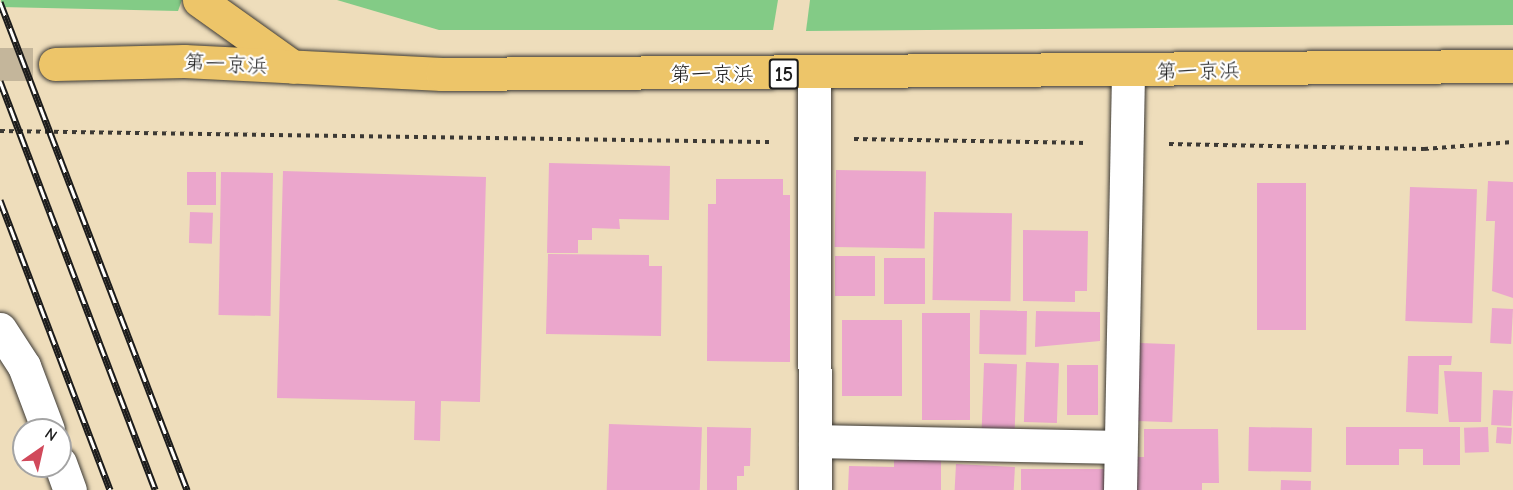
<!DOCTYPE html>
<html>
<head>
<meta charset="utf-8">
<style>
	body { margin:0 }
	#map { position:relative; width:1513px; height:490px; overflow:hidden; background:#edb; font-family:"Comic Neue","Klee One",sans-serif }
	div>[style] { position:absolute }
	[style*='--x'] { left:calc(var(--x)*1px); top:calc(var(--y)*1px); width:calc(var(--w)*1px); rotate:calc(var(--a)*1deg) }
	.green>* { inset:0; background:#83cb86 }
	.building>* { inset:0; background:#eba6cc; transform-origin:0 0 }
	.highway-tunnel>* { height:33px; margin-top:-16.5px; transform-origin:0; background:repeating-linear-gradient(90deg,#c4b69b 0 33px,transparent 0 49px) }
	.path>* { height:4px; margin-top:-2px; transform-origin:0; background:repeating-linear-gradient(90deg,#3c3934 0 4.5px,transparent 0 9px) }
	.roads { filter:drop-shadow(0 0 2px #3c3934) drop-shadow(0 0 2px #3c3934) }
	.minor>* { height:33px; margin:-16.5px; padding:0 16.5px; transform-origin:16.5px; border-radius:16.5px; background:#fff }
	.highway>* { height:33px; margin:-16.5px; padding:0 16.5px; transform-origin:16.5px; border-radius:16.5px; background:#edc569 }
	.rail>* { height:7px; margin-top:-3.5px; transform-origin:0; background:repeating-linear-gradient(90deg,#fff 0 14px,#1c1c1c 0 28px); box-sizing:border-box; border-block:2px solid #1c1c1c }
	span { translate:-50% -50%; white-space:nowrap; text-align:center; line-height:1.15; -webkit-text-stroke:4.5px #fff; paint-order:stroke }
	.shield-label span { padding:2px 4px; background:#fff; border:2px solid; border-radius:4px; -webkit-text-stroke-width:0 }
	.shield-label { font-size:20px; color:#1c1c1c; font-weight:700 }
	.street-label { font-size:21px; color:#1c1c1c }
	.north { position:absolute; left:12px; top:418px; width:60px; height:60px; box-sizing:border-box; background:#fff; border:2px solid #a4a4a4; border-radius:50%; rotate:34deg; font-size:16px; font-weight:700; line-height:24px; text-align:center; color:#1c1c1c }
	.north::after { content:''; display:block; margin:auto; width:21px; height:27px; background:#d1495b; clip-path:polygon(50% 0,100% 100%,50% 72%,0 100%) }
</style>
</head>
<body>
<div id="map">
	<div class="green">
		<i style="clip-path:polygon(1px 0,182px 0,178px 11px,1px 7px)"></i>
		<i style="clip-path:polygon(337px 0,778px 0,773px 30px,439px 30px)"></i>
		<i style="clip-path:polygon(810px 0,1513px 0,1513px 25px,806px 31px)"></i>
	</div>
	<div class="building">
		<i style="clip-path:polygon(549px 163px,670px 166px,669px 220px,619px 219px,620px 229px,592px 228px,592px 240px,578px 240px,578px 253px,547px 253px)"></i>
		<i style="left:836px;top:170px;width:90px;height:77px;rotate:1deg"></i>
		<i style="clip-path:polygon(283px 171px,486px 177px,480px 402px,441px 401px,440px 441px,414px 440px,415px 401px,277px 398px)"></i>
		<i style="left:187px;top:172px;width:29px;height:33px"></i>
		<i style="left:221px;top:172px;width:52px;height:143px;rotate:1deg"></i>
		<i style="clip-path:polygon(716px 179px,783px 179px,783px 195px,790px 195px,790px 362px,707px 361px,708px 204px,716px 204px)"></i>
		<i style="clip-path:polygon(1488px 181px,1513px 182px,1513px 298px,1492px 291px,1495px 221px,1486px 221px)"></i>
		<i style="left:1257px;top:183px;width:49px;height:147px"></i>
		<i style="left:1410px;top:187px;width:67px;height:134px;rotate:2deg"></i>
		<i style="left:190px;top:212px;width:23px;height:31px;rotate:2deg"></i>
		<i style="left:934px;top:212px;width:78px;height:88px;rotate:1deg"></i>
		<i style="clip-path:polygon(1023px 230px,1088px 231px,1087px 291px,1075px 291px,1075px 302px,1023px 301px)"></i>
		<i style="clip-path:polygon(548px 254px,649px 255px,649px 266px,662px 266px,661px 336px,546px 334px)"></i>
		<i style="left:875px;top:256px;width:40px;height:40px;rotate:90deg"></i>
		<i style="left:884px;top:258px;width:41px;height:46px"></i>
		<i style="left:1492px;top:308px;width:21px;height:35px;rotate:3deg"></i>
		<i style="left:980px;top:310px;width:47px;height:44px;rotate:1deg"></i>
		<i style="clip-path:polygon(1036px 311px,1100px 312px,1100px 341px,1035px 347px)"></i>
		<i style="left:922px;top:313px;width:48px;height:107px"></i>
		<i style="left:842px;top:320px;width:60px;height:76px"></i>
		<i style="left:1140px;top:343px;width:35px;height:78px;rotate:2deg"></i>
		<i style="clip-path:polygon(1408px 356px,1452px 356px,1451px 365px,1439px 365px,1438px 414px,1406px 412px)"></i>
		<i style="left:1026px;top:362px;width:33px;height:60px;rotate:2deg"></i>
		<i style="left:984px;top:363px;width:33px;height:66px;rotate:2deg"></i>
		<i style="left:1067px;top:365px;width:31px;height:50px"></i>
		<i style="clip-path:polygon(1444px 371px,1482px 372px,1481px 422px,1449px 422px)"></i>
		<i style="left:1493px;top:390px;width:20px;height:35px;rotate:3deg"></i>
		<i style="left:609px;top:424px;width:93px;height:66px;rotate:2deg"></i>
		<i style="clip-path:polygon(707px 427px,751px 428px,750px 466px,744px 466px,744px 476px,737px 476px,737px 490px,707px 490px)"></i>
		<i style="left:1249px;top:427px;width:63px;height:44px;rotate:1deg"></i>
		<i style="clip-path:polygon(1346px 427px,1460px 427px,1460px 465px,1423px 465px,1423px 449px,1399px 449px,1399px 465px,1346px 465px)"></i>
		<i style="left:1488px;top:427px;width:25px;height:24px;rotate:88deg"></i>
		<i style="left:1497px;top:427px;width:15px;height:16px;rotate:4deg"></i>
		<i style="clip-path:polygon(1144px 429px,1218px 429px,1219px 483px,1202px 483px,1202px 490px,1136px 490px,1136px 457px,1144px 457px)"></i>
		<i style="clip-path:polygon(894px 458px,941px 458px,941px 490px,848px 490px,849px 466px,894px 467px)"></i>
		<i style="left:956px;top:464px;width:59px;height:26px;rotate:3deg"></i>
		<i style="left:1021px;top:469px;width:83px;height:21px"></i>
		<i style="left:1281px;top:480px;width:30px;height:10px;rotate:2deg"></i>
	</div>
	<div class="highway-tunnel">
		<i style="--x:0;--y:64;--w:55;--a:0"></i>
	</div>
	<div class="path">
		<i style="--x:0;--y:131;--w:772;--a:0.82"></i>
		<i style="--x:854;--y:139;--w:233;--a:1"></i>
		<i style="--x:1169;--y:144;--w:255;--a:1.1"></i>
		<i style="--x:1424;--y:149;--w:89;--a:-4.5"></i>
	</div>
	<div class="roads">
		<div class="minor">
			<i style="--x:814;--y:74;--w:416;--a:89.9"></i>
			<i style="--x:0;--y:329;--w:44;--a:57"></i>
			<i style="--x:24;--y:366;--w:68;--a:69.4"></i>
			<i style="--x:815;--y:441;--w:305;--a:1.1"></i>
			<i style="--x:60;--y:463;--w:29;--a:70"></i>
			<i style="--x:1120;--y:490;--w:418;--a:-88.9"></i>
		</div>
		<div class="highway">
			<i style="--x:199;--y:0;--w:115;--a:35.5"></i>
			<i style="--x:55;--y:64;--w:129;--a:-1.3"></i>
			<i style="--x:184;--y:61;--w:258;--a:2.9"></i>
			<i style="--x:442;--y:74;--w:1071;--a:-0.43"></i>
		</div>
	</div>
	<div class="rail">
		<i style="--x:0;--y:2;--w:523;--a:69.03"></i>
		<i style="--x:0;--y:81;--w:437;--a:69.2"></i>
		<i style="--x:0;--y:200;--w:310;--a:69.2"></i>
	</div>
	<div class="shield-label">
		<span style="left:784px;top:74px">15</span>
	</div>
	<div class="street-label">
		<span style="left:226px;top:64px;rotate:3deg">第一京浜</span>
		<span style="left:1198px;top:71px;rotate:-1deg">第一京浜</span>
		<span style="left:712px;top:74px">第一京浜</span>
	</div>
	<div class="north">N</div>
</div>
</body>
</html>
